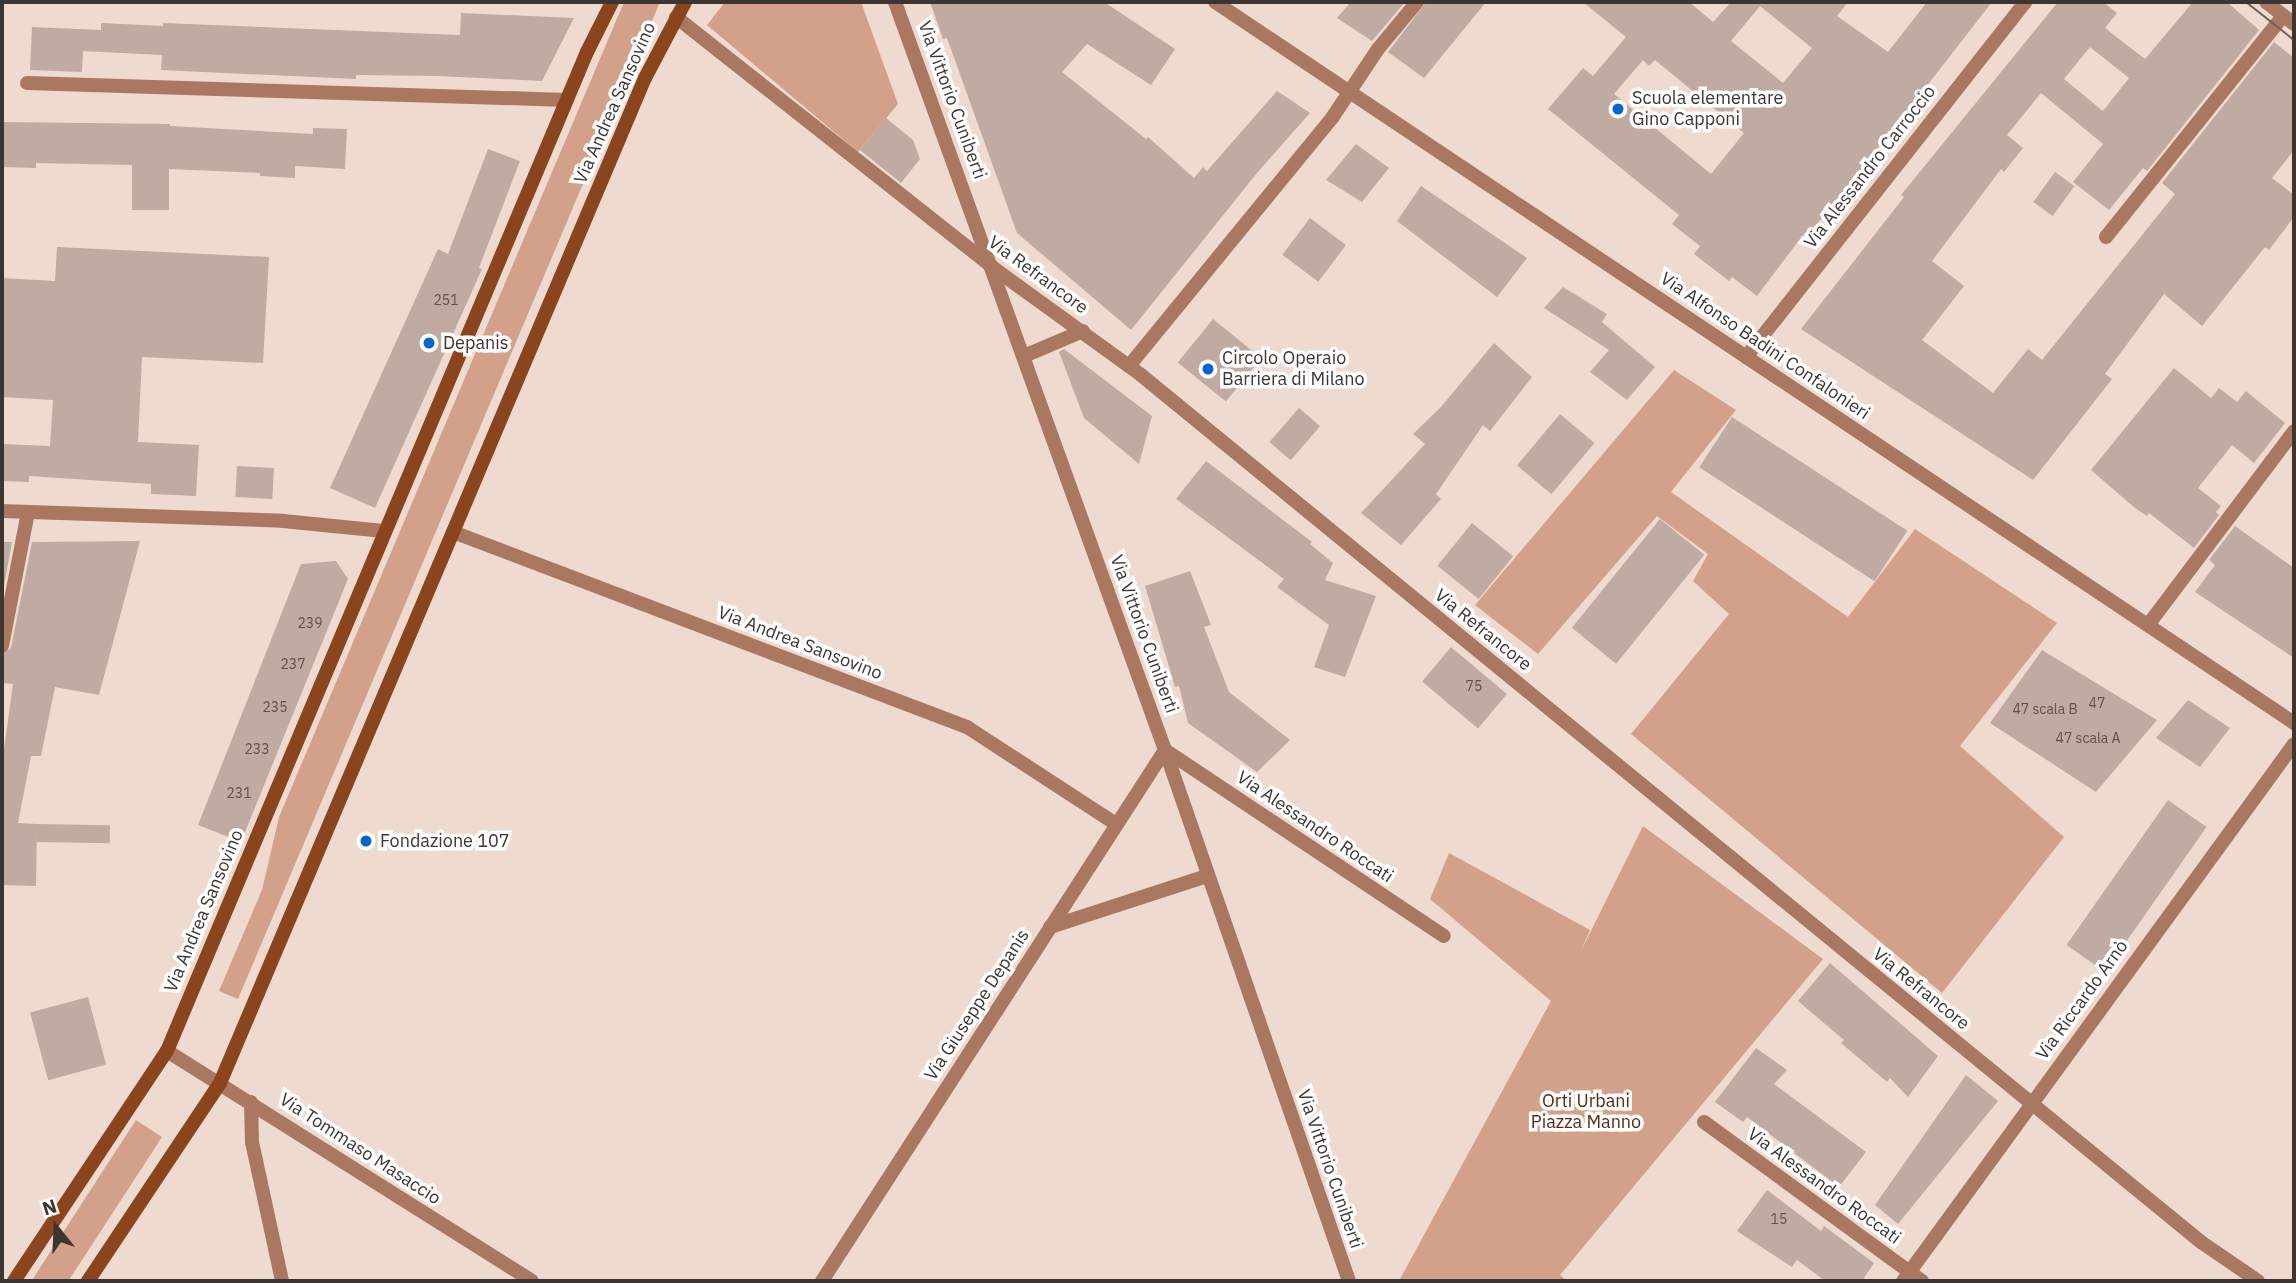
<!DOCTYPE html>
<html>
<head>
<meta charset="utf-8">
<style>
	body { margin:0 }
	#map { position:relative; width:2296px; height:1283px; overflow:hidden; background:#efdad0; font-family:"IBM Plex Sans",sans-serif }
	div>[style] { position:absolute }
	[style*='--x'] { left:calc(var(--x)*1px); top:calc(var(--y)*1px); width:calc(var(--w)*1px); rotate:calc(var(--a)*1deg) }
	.green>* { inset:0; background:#d3a18a; transform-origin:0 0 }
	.building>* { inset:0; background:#bfaba1; transform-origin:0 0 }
	.service>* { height:14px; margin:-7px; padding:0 7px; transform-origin:7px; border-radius:7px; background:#aa7860 }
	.minor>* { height:14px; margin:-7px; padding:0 7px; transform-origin:7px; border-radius:7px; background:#aa7860 }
	.tertiary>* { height:14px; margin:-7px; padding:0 7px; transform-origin:7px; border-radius:7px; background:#aa7860 }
	.secondary>* { height:14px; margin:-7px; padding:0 7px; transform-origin:7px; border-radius:7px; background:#8b451e }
	.tram>* { height:2px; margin:-1px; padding:0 1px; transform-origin:1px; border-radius:1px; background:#6d615c }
	.dots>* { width:19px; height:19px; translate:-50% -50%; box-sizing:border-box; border:4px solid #fff; border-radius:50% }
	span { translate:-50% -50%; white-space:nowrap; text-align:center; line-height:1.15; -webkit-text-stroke:7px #fff; paint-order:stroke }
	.number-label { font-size:14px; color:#5e524d }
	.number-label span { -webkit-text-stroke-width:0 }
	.poi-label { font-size:18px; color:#3d3531 }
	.left { translate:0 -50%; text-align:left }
	.street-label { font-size:18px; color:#3d3531 }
	.park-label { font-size:18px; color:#582a11 }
	.frame { position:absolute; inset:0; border:4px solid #3d3531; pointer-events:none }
	.north { position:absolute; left:21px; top:1192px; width:70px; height:70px; -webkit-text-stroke:5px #fff; paint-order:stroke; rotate:342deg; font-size:19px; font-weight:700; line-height:28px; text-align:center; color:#3d3531 }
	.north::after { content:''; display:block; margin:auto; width:24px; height:32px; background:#3d3531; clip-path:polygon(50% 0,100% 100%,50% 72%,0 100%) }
</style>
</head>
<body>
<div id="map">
	<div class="green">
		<i style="clip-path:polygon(624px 2px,660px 2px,238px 999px,219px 991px,262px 890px,279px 817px)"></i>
		<i style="clip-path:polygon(725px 2px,861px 2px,898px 104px,858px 152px,707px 25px)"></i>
		<i style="clip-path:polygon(1674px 370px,1736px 410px,1671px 492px,1848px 617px,1915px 529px,2057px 623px,1960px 746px,2064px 837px,1942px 993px,1631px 734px,1729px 614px,1693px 581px,1708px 554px,1657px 516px,1538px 654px,1475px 605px)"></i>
		<i style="clip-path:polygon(1643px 826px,1823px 959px,1560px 1275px,1567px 1281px,1399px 1281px,1551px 1001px,1430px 899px,1449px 853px,1590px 930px,1580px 953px)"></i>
		<i style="left:136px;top:1120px;width:31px;height:193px;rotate:33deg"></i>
	</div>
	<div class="building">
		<i style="clip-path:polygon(930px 2px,1104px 2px,1175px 49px,1151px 85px,1087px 44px,1062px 72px,1146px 139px,1148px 137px,1194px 178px,1203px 167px,1207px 171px,1277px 91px,1310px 113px,1257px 173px,1131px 330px,1017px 233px,947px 38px,943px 39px)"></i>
		<i style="clip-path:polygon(1351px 2px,1405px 2px,1372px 41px,1337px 18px)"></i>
		<i style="clip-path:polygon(1426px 2px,1486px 2px,1424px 78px,1388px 52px)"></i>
		<i style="clip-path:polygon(evenodd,1583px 2px,1689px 2px,1713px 22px,1731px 2px,1848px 2px,1837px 16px,1888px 52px,1927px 2px,1992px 2px,1867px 163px,1806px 237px,1803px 235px,1757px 296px,1732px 277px,1729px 281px,1694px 254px,1700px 246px,1672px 224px,1679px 215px,1548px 109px,1583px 68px,1593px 76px,1626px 37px,1583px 2px,1760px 6px,1812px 48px,1783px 83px,1731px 41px,1760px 6px,1583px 2px,1643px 60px,1649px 66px,1655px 60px,1744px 133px,1711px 174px,1614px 94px,1643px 60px)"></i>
		<i style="clip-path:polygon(evenodd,2058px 2px,2103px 2px,2117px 13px,2105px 28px,2145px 59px,2193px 2px,2227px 2px,2259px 30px,2147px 171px,2143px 168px,2109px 210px,2073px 182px,2103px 144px,2041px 93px,2007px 135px,2023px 148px,2004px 172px,2001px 169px,1932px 261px,1964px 286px,1922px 340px,1993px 393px,2028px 349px,2042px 360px,2175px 194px,2162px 183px,2274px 42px,2294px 58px,2294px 150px,2272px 178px,2294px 195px,2294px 217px,2269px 250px,2265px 247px,2202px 326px,2164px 294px,2105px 374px,2112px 379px,2033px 480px,1801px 329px,1904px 197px,1901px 195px,2058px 2px,2090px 47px,2129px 78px,2103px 111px,2064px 79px,2090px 47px)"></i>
		<i style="clip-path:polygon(461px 13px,574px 18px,542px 81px,439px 76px,356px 75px,356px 79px,161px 70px,162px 55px,83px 51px,82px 72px,30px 70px,32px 27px,101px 30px,101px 23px,163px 26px,163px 23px,460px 35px)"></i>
		<i style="clip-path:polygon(886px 118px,913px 140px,920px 159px,901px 183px,860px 150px)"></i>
		<i style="clip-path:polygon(2px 122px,170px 124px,170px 126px,313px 134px,313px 128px,347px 129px,345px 169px,295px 166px,295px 178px,260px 176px,260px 173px,169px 169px,169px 210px,132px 210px,132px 165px,36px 163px,36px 168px,2px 167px)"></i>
		<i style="clip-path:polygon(1356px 144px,1389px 168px,1362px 202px,1326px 180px)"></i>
		<i style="clip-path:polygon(488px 149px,520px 161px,479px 268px,482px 269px,375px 508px,330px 488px,438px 249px,448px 254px)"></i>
		<i style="left:2055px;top:172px;width:24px;height:37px;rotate:36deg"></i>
		<i style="clip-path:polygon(1421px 186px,1527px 258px,1497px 297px,1397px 221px)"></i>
		<i style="left:1310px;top:218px;width:45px;height:46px;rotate:37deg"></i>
		<i style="clip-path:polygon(57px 247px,269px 257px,263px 363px,142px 357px,138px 442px,199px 445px,196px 496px,151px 494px,151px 484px,29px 476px,29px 482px,2px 481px,2px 444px,50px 446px,53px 400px,2px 397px,2px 278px,55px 281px)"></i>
		<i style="clip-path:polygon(1563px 287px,1607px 314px,1602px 322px,1655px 367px,1627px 400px,1590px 372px,1609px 350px,1544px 308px)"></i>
		<i style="left:1213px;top:319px;width:62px;height:56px;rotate:39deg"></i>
		<i style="clip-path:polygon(1494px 343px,1532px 377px,1490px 431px,1483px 425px,1436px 494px,1441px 499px,1401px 545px,1361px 513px,1425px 444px,1413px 434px,1441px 407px)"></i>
		<i style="clip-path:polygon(1064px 349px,1152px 416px,1139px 464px,1084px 418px,1059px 352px)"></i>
		<i style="clip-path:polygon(2174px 368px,2211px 398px,2219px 388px,2237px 402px,2246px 391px,2285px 423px,2254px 463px,2232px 445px,2198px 488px,2221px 506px,2216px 512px,2219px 515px,2194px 548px,2149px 513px,2147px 516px,2135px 508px,2091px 470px)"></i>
		<i style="left:1299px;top:408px;width:28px;height:45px;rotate:41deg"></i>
		<i style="left:1560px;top:414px;width:45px;height:67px;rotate:40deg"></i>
		<i style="left:1732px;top:417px;width:209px;height:60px;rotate:33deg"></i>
		<i style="clip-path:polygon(1206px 461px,1312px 542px,1310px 544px,1333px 563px,1325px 580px,1376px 596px,1345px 677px,1314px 667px,1329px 625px,1277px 587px,1284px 579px,1176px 499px)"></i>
		<i style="left:237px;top:466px;width:37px;height:31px;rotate:3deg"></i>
		<i style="left:1660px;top:519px;width:57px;height:140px;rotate:39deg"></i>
		<i style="left:1472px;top:523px;width:53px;height:55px;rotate:39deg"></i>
		<i style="clip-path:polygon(2235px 526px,2294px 568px,2294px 658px,2195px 592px,2215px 565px,2209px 560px)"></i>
		<i style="clip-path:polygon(140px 541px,99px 695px,55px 687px,41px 756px,31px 756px,18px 823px,37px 824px,36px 886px,2px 885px,2px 763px,13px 684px,2px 683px,2px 655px,11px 648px,32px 542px)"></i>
		<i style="clip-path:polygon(2px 542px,12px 542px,2px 597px)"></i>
		<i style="clip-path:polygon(336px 561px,348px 579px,241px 842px,198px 825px,301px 564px)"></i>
		<i style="clip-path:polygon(1190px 571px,1211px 625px,1204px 627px,1229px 692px,1290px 740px,1257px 772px,1188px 723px,1179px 686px,1175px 687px,1145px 586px)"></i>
		<i style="left:1451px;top:647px;width:73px;height:45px;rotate:40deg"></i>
		<i style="clip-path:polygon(2042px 650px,2157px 720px,2096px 792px,1990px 723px)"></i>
		<i style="clip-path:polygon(2188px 700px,2230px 728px,2200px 767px,2156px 738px)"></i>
		<i style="left:2168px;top:800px;width:47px;height:177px;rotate:35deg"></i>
		<i style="left:37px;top:824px;width:73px;height:18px;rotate:1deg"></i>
		<i style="clip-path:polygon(1830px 963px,1938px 1056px,1908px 1097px,1890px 1078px,1887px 1082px,1841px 1043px,1844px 1040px,1798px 1001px)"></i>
		<i style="left:88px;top:997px;width:70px;height:60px;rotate:75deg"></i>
		<i style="clip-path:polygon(1756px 1048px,1787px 1070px,1774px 1084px,1866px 1152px,1839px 1187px,1747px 1117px,1743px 1122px,1715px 1102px)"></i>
		<i style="clip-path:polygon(1966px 1075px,1998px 1101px,1898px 1224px,1875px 1205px)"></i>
		<i style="clip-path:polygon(1767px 1190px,1821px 1231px,1824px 1226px,1874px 1263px,1862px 1281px,1825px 1281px,1797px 1260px,1792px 1267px,1737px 1231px)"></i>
	</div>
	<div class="service">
		<i style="--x:2106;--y:237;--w:283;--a:-51.3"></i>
		<i style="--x:2148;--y:625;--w:243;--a:-53"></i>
		<i style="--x:251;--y:1102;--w:40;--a:88.6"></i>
		<i style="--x:252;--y:1142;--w:142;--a:77.8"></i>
	</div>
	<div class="minor">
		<i style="--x:895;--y:2;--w:795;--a:70.15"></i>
		<i style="--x:1165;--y:750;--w:562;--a:70.89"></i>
		<i style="--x:1215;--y:2;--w:1298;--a:33.75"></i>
		<i style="--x:676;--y:17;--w:403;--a:38.3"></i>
		<i style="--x:992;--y:267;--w:184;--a:35.9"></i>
		<i style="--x:1141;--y:375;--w:1369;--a:39.28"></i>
		<i style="--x:2201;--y:1242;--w:69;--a:34.4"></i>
		<i style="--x:27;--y:83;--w:540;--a:1.8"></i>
		<i style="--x:1024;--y:356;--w:64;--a:-23"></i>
		<i style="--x:1746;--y:357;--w:452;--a:-51.8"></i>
		<i style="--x:1129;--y:366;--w:320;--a:-50.7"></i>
		<i style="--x:1332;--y:118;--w:83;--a:-56.3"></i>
		<i style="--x:1378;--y:49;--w:61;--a:-50.3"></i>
		<i style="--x:2;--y:511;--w:281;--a:2"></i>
		<i style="--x:283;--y:521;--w:101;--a:5.7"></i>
		<i style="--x:453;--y:532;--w:550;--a:20.78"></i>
		<i style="--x:967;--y:727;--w:178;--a:33.1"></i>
		<i style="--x:2;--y:646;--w:136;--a:-79"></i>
		<i style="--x:1050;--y:927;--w:165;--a:-18"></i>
		<i style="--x:167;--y:1051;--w:431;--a:32.2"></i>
		<i style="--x:1704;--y:1122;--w:270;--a:36.1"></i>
		<i style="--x:822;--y:1281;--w:632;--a:-57.14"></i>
		<i style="--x:1165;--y:750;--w:335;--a:33.7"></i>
		<i style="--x:1903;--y:1281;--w:664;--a:-53.94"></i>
	</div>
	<div class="tertiary">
		<i style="--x:2266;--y:2;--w:36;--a:38"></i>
	</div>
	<div class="secondary">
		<i style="--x:14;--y:1281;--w:276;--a:-56.4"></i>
		<i style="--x:167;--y:1051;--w:1084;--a:-67.2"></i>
		<i style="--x:587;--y:52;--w:56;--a:-63.4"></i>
		<i style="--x:88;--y:1281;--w:238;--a:-56.3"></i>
		<i style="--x:220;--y:1083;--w:1091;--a:-67.08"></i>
		<i style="--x:645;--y:78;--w:86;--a:-62.2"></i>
	</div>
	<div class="tram">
		<i style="--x:2246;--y:2;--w:61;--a:38.4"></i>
	</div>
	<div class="dots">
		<i style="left:1618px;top:109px;background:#0765ce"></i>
		<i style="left:429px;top:343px;background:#0765ce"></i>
		<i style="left:1208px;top:369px;background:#0765ce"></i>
		<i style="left:366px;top:841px;background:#0765ce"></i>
	</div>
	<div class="number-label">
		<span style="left:446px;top:300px">251</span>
		<span style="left:310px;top:623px">239</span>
		<span style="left:293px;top:664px">237</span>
		<span style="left:1474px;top:686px">75</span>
		<span style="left:2097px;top:703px">47</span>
		<span style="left:275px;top:707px">235</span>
		<span style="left:2045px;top:709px">47 scala B</span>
		<span style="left:2088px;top:738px">47 scala A</span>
		<span style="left:257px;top:749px">233</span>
		<span style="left:239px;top:793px">231</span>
		<span style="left:1779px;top:1219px">15</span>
	</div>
	<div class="poi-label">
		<span class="left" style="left:1632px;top:109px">Scuola elementare<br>Gino Capponi</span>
		<span class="left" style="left:443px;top:343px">Depanis</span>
		<span class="left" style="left:1222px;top:369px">Circolo Operaio<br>Barriera di Milano</span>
		<span class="left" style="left:380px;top:841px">Fondazione 107</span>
	</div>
	<div class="street-label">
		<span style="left:952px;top:100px;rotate:70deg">Via Vittorio Cuniberti</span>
		<span style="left:615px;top:103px;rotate:-66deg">Via Andrea Sansovino</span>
		<span style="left:1870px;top:167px;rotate:-52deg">Via Alessandro Carroccio</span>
		<span style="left:1038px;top:275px;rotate:36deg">Via Refrancore</span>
		<span style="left:1765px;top:346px;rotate:34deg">Via Alfonso Badini Confalonieri</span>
		<span style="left:1483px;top:630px;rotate:39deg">Via Refrancore</span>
		<span style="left:1144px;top:634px;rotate:70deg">Via Vittorio Cuniberti</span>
		<span style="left:800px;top:643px;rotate:21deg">Via Andrea Sansovino</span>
		<span style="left:1315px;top:827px;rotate:34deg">Via Alessandro Roccati</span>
		<span style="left:204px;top:911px;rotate:-67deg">Via Andrea Sansovino</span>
		<span style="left:1921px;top:989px;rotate:39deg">Via Refrancore</span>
		<span style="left:2082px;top:1000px;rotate:-54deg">Via Riccardo Arnò</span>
		<span style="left:977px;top:1005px;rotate:-57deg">Via Giuseppe Depanis</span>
		<span style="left:360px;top:1149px;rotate:33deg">Via Tommaso Masaccio</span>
		<span style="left:1330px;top:1169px;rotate:71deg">Via Vittorio Cuniberti</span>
		<span style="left:1824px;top:1186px;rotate:36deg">Via Alessandro Roccati</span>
	</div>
	<div class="park-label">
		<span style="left:1586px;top:1112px">Orti Urbani<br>Piazza Manno</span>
	</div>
	<div class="frame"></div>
	<div class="north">N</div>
</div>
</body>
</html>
